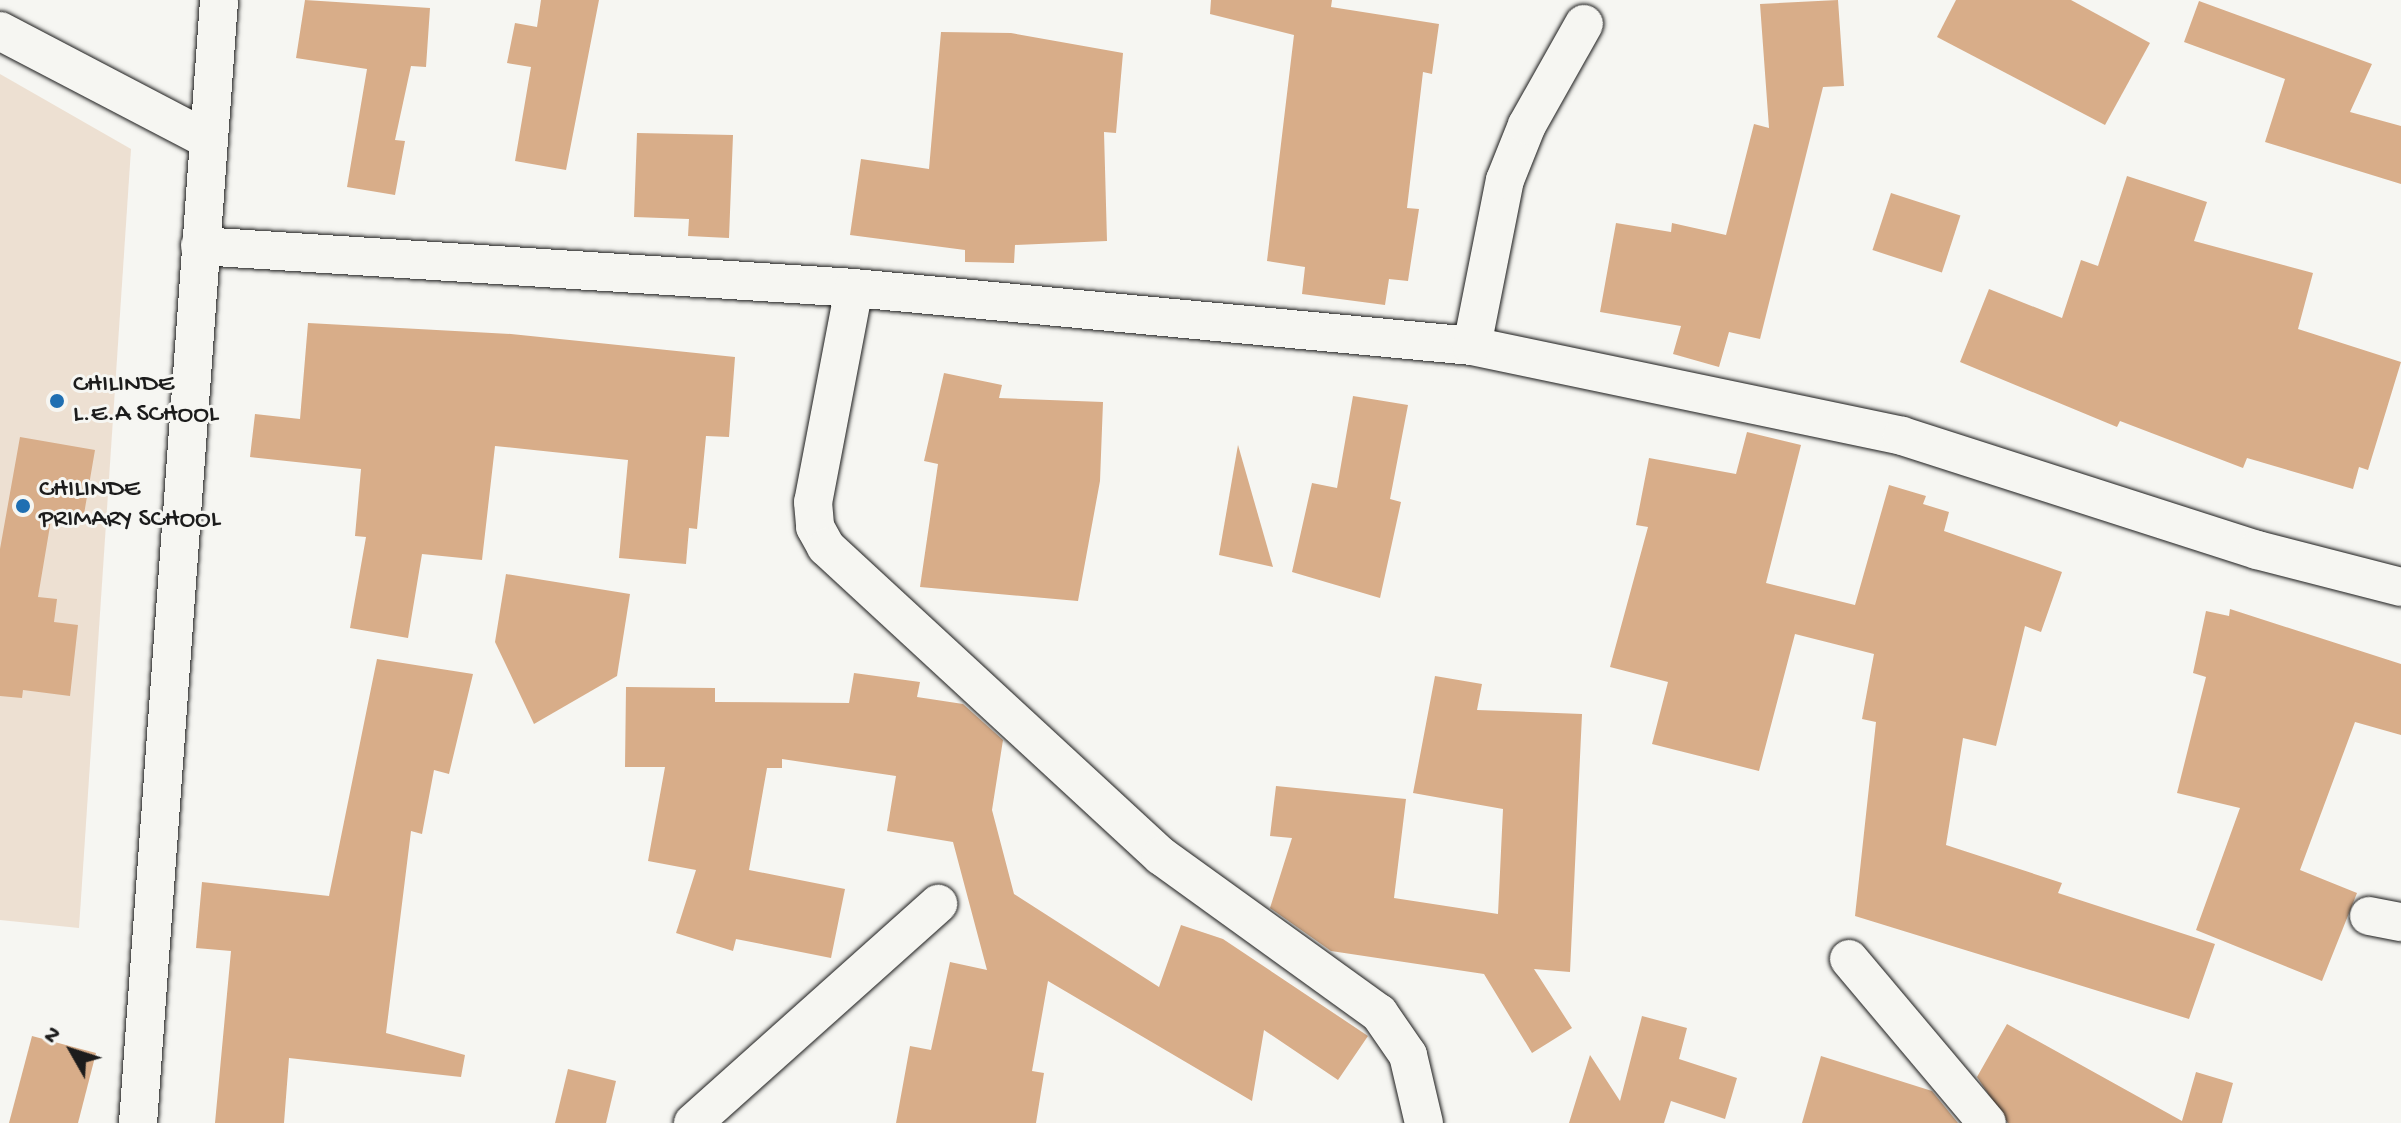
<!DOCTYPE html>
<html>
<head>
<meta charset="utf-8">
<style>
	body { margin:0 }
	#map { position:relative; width:2401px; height:1123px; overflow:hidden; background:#f6f6f2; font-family:"Gochi Hand",sans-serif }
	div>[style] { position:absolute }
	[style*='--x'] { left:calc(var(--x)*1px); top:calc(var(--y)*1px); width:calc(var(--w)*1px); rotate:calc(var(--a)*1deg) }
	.built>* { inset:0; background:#ede0d2 }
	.building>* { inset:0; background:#d8ad89; transform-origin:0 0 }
	.roads { filter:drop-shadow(0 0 2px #1c1c1c) drop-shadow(0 0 2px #1c1c1c) }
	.minor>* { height:38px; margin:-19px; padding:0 19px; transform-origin:19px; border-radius:19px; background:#f6f6f2 }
	.dots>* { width:22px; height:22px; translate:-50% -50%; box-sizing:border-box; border:4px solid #f6f6f2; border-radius:50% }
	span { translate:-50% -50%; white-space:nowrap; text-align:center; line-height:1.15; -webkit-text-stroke:6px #f6f6f2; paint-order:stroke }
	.poi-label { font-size:26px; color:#1c1c1c }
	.left { translate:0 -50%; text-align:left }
	.north { position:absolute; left:32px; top:1011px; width:80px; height:80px; -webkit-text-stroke:6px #f6f6f2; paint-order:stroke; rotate:309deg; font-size:22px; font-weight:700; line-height:32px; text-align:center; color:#1c1c1c }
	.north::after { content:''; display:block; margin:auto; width:28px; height:36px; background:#1c1c1c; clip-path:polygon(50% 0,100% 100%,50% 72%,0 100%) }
</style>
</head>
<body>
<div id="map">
	<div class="built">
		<i style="clip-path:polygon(0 74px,131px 149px,79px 928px,0 920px)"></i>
	</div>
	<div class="building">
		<i style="clip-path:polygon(305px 0,430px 8px,426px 67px,411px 66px,395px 140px,405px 141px,395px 195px,347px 187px,367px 69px,296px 58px)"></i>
		<i style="clip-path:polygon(541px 0,599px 0,566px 170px,515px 161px,531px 67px,507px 63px,515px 23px,537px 27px)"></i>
		<i style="clip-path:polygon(1211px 0,1332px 0,1331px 7px,1439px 24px,1432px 74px,1423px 72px,1407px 208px,1419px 209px,1408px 281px,1389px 279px,1385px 305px,1302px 294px,1305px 267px,1267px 261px,1294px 35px,1210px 14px)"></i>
		<i style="clip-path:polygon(1838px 0,1844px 86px,1823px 87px,1760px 339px,1729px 332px,1719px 367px,1673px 354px,1681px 326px,1600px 312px,1616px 223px,1671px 232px,1672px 223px,1726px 235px,1754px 124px,1769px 128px,1760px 4px)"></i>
		<i style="clip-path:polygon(1956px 0,2071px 0,2150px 43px,2105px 125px,1937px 37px)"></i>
		<i style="clip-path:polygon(2199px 1px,2372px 64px,2350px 112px,2401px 126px,2401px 184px,2265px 142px,2285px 79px,2184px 42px)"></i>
		<i style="clip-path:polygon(941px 32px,1011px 33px,1123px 53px,1116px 133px,1104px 132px,1107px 241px,1015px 245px,1014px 263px,965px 262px,965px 250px,850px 235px,861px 159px,929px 169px)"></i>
		<i style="clip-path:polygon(637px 133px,733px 135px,729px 238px,688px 236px,689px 219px,634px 217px)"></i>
		<i style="clip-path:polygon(2127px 176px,2207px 202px,2194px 241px,2313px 273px,2298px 329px,2401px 362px,2368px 470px,2359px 467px,2353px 489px,2247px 458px,2243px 468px,2120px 421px,2117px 427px,1960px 362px,1989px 289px,2062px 318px,2081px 260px,2098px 266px)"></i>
		<i style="left:1891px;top:193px;width:73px;height:60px;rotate:18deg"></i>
		<i style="clip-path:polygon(308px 323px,511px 334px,735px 357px,729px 437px,706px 436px,697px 529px,689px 528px,686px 564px,619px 558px,628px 460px,495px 446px,482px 560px,422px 554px,408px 638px,350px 628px,366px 537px,355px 536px,361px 469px,250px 457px,255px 414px,300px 419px)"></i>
		<i style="clip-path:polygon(944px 373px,1002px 385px,999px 398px,1103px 402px,1100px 481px,1078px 601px,920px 587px,938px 464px,924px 461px)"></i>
		<i style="clip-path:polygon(1353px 396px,1408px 405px,1390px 499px,1401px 502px,1380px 598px,1292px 572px,1312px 483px,1337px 488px)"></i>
		<i style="clip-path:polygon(1747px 432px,1801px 445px,1766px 583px,1855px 605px,1889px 485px,1926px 496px,1923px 504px,1949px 512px,1944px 531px,2062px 572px,2041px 632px,2025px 626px,1996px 746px,1963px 738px,1946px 845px,2062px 883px,2058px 893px,2215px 944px,2189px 1019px,1855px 916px,1876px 722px,1862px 719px,1874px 654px,1795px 634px,1759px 771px,1652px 744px,1668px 682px,1610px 667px,1648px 527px,1636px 525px,1649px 458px,1736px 474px)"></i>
		<i style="clip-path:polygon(20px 437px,95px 450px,83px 520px,52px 514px,38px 597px,57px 599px,54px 622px,78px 625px,70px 696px,23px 690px,22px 698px,0 696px,0 549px)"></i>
		<i style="clip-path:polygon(1238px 445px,1273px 567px,1219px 555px)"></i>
		<i style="clip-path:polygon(506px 574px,630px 594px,617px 676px,534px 724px,495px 642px)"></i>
		<i style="clip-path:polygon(2230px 609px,2401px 664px,2401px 735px,2355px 722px,2300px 870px,2357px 893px,2322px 981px,2196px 930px,2240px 808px,2177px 793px,2206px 677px,2193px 673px,2206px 611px,2229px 616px)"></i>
		<i style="clip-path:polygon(377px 659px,473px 674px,449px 774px,434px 770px,422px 834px,411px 831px,386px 1033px,465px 1055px,461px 1077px,289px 1058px,284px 1123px,215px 1123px,231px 951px,196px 948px,202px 882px,329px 896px)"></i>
		<i style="clip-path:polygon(854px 673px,920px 682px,917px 697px,963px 704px,1003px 740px,992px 810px,1014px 894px,1159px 987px,1181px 925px,1223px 939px,1368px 1036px,1338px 1080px,1264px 1030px,1252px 1101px,1048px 981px,1032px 1071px,1044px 1073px,1036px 1123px,896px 1123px,910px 1046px,931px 1050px,950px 962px,987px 970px,953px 842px,887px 831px,896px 776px,782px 759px,782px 768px,767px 768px,749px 870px,845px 889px,831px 958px,736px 939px,733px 951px,676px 933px,696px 870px,648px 861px,665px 767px,625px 767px,626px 687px,715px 688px,715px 702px,849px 703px)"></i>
		<i style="clip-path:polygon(1435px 676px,1482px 684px,1477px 710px,1582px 714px,1570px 972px,1534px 969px,1572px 1028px,1532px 1053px,1484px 974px,1331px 951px,1270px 908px,1292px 838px,1270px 836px,1276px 786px,1406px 799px,1394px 898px,1498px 914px,1503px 809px,1413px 793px)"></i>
		<i style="clip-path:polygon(1642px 1016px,1687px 1028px,1679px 1059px,1737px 1078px,1725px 1119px,1671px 1101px,1664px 1123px,1569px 1123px,1590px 1055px,1620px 1101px)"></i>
		<i style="clip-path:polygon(2007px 1024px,2182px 1121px,2196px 1072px,2233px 1083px,2222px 1123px,2008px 1123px,1977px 1077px)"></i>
		<i style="clip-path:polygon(32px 1036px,96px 1053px,78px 1123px,9px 1123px)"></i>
		<i style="clip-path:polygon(1821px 1056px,1932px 1091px,1958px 1123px,1802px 1123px)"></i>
		<i style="clip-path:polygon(568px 1069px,616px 1081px,606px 1123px,555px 1123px)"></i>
	</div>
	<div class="roads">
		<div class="minor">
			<i style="--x:0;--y:31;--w:233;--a:27.6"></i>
			<i style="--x:200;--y:246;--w:655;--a:3.67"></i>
			<i style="--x:854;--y:288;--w:621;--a:5.36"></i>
			<i style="--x:1472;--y:346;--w:439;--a:11.8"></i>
			<i style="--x:1902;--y:436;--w:373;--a:17.8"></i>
			<i style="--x:2257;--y:550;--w:149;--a:14.4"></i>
			<i style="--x:854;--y:288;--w:218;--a:100.8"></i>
			<i style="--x:813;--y:502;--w:25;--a:85"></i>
			<i style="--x:815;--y:527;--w:23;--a:61"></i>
			<i style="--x:826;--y:547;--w:456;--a:42.7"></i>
			<i style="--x:1161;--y:856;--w:269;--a:35.8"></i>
			<i style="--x:1379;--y:1013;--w:51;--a:55.4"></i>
			<i style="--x:1408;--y:1055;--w:70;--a:76.8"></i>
			<i style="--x:1472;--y:346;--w:169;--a:-78.8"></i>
			<i style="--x:1505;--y:180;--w:59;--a:-68.2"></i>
			<i style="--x:1527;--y:125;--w:116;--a:-60.6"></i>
			<i style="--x:2369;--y:916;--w:33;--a:11"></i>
			<i style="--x:1849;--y:959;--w:214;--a:49.9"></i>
			<i style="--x:138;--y:1123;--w:1126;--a:-85.87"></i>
			<i style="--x:693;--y:1123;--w:329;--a:-41.8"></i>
		</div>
	</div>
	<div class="dots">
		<i style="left:57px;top:401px;background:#1f6fb2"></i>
		<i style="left:23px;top:506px;background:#1f6fb2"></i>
	</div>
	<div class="poi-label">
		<span class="left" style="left:73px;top:401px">CHILINDE<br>L.E.A SCHOOL</span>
		<span class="left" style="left:39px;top:506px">CHILINDE<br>PRIMARY SCHOOL</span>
	</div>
	<div class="north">N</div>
</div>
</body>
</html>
